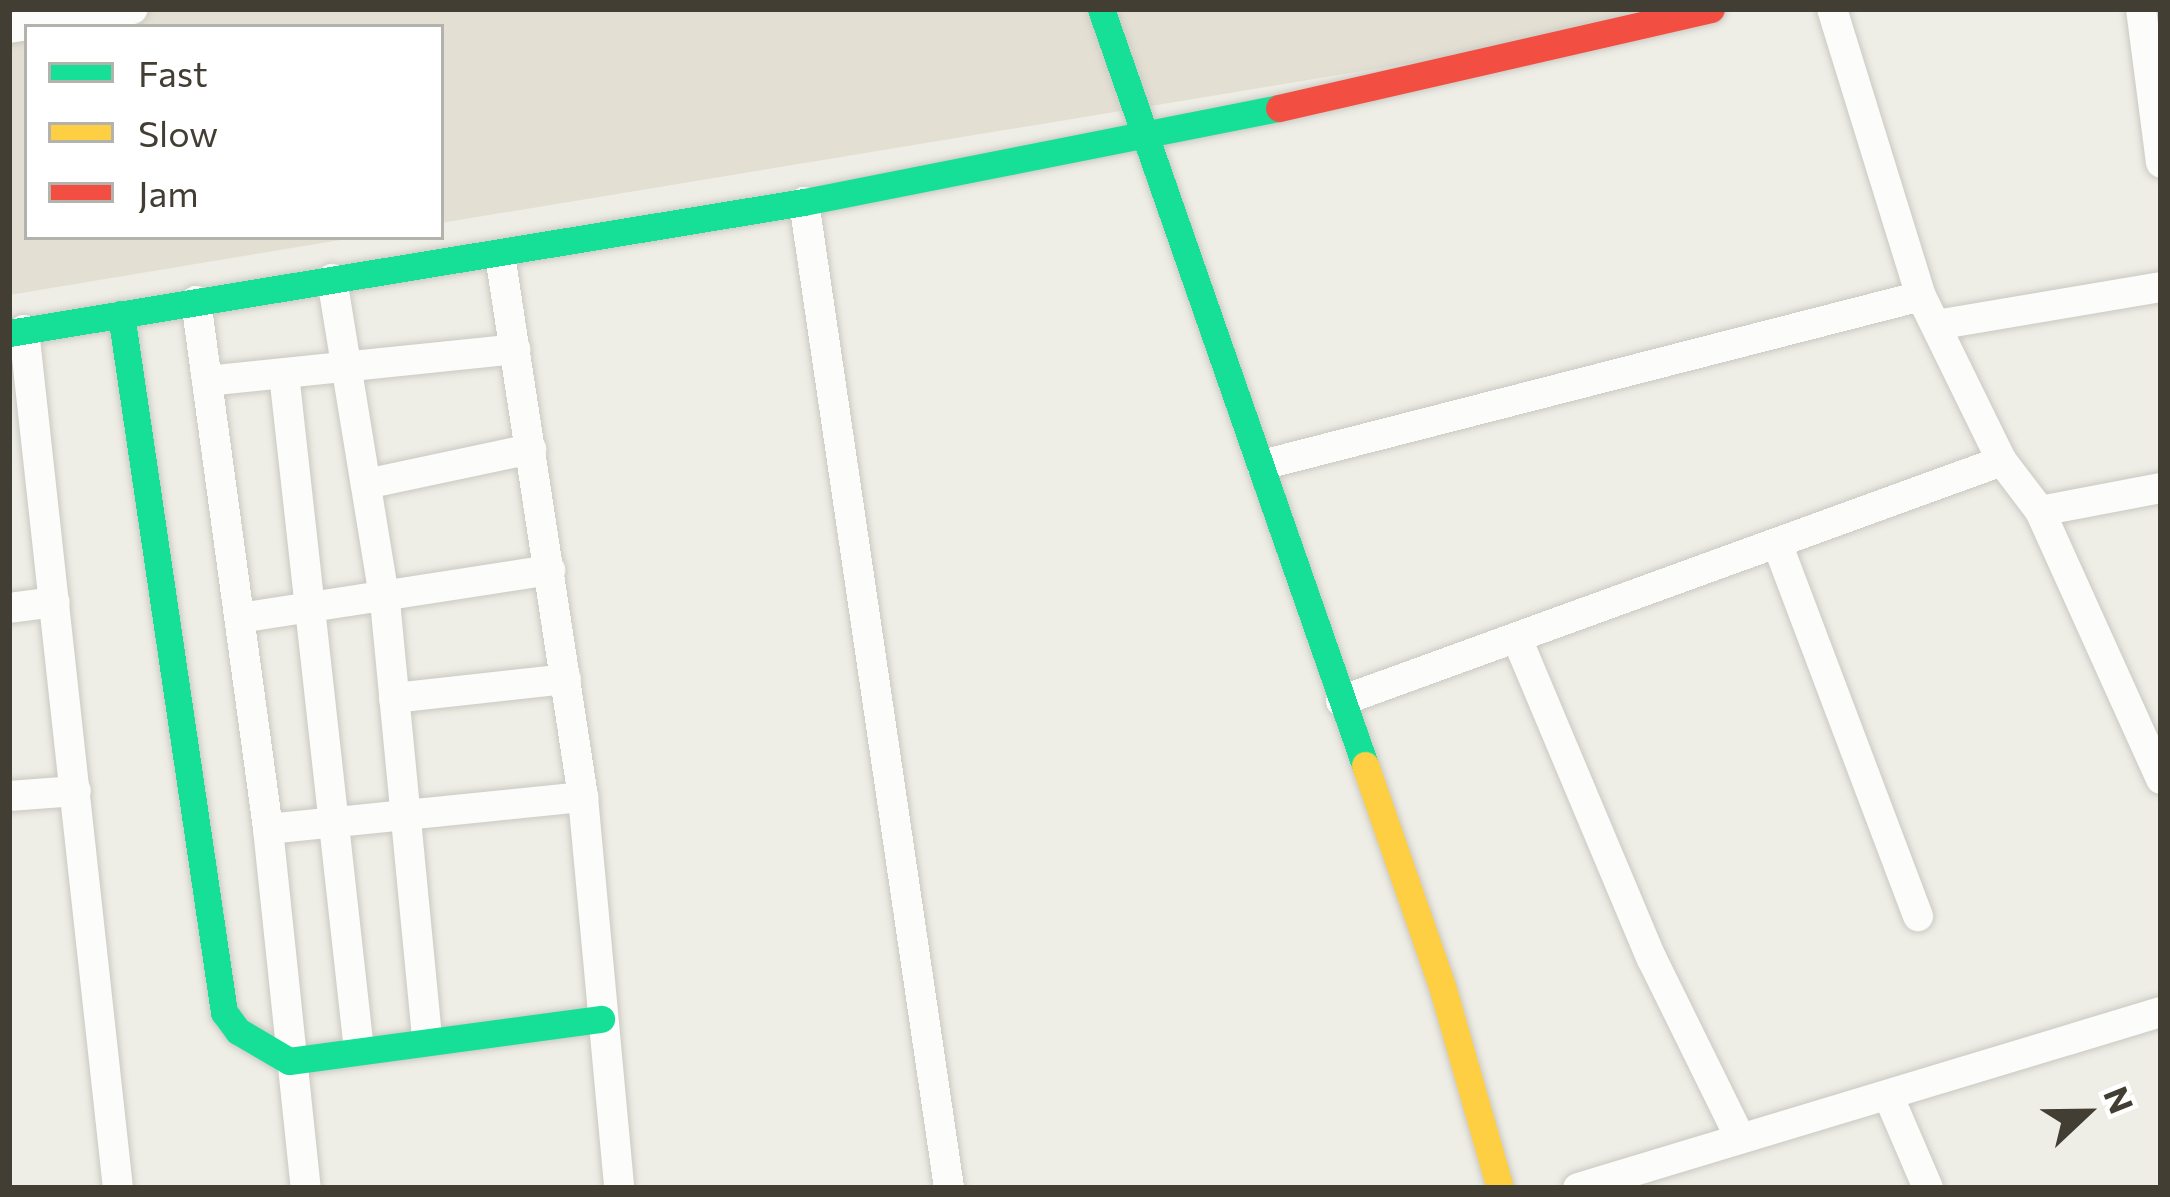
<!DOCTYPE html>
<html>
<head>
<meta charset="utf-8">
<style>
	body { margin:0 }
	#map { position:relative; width:2170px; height:1197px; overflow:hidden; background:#eeede6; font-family:Commissioner,sans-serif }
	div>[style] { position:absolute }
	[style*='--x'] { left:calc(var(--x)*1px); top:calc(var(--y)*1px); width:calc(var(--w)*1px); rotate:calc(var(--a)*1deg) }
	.residential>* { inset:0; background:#e3dfd3 }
	.roads { filter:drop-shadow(0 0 3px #cac9c2) drop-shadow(0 0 3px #cac9c2) }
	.street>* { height:30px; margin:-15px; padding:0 15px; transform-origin:15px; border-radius:15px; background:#fcfcfb }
	.fast>* { height:27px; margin:-13.5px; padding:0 13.5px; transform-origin:13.5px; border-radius:13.5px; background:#16e098 }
	.slow>* { height:27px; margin:-13.5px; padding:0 13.5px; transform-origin:13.5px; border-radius:13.5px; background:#ffcf43 }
	.jam>* { height:27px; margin:-13.5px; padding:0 13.5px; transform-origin:13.5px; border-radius:13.5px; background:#f24e42 }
	span { translate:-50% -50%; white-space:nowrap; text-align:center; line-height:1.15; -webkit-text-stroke:9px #fff; paint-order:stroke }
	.frame { position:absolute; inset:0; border:12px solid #433e33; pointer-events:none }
	.legend { position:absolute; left:24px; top:24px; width:420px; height:216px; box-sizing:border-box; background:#fff; border:3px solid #b4b2ad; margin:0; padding:15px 21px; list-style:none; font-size:36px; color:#433e33 }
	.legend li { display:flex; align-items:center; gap:24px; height:60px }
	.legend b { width:60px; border:3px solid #b4b2ad }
	.north { position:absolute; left:2026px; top:1053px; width:120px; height:120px; -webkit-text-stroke:9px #fff; paint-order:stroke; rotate:68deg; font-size:33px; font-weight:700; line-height:48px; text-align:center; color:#433e33 }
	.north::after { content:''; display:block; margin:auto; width:42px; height:54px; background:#433e33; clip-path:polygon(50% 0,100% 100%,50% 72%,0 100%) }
</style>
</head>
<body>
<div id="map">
	<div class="residential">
		<i style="clip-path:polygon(9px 9px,1738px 9px,441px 223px,441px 27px,27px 27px,27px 237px,358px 237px,9px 295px)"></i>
	</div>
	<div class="roads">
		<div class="street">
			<i style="--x:1832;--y:9;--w:300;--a:72.8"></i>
			<i style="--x:1921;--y:296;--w:184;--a:63.9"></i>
			<i style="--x:2002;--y:461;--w:63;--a:52.8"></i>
			<i style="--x:2040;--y:511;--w:294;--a:65.7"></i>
			<i style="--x:2141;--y:9;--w:155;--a:82.6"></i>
			<i style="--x:9;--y:28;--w:125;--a:-8.7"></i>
			<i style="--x:804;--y:202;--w:997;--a:81.63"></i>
			<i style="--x:500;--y:255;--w:548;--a:81.29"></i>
			<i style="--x:583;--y:797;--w:393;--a:84.7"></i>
			<i style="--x:332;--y:279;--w:326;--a:80.7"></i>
			<i style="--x:385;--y:601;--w:441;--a:84.5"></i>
			<i style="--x:196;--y:301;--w:533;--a:82.23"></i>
			<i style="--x:268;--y:829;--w:361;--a:84"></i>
			<i style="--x:1942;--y:324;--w:222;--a:-9.6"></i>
			<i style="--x:24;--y:330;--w:863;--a:83.75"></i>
			<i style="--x:284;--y:374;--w:680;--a:83.67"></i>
			<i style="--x:207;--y:381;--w:310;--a:-5.9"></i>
			<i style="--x:1262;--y:465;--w:680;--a:-14.38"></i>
			<i style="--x:366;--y:484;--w:169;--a:-12"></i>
			<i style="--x:2040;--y:511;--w:123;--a:-10.8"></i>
			<i style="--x:1777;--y:543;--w:399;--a:69.3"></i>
			<i style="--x:9;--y:608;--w:46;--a:-7.4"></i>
			<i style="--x:240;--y:618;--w:314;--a:-8.8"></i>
			<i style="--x:1518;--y:641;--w:345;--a:67.2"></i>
			<i style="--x:1652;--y:959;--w:197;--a:63.8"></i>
			<i style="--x:394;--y:698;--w:173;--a:-6.3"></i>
			<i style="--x:1341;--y:701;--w:703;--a:-19.96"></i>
			<i style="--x:9;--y:796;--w:67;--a:-4.3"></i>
			<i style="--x:268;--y:829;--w:317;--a:-5.8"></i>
			<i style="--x:1888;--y:1095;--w:101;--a:66.7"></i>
			<i style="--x:1578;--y:1188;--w:609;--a:-16.8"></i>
		</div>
		<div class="fast">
			<i style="--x:1101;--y:9;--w:801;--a:70.75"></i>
			<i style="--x:121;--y:314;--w:706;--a:81.61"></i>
			<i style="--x:224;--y:1012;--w:24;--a:54"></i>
			<i style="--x:238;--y:1031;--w:59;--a:30.5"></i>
			<i style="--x:289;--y:1061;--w:315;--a:-7.7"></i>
			<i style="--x:9;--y:333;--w:806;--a:-9.36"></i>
			<i style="--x:804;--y:202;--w:484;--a:-11.2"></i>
		</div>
		<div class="slow">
			<i style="--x:1365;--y:765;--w:234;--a:70.8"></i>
			<i style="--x:1442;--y:986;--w:210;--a:74"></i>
		</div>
		<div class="jam">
			<i style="--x:1279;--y:108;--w:443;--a:-12.9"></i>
		</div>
	</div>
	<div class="frame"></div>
	<ul class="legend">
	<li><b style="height:15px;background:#16e098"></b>Fast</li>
	<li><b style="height:15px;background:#ffcf43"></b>Slow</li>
	<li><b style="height:15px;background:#f24e42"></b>Jam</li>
	</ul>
	<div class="north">N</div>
</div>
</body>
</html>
